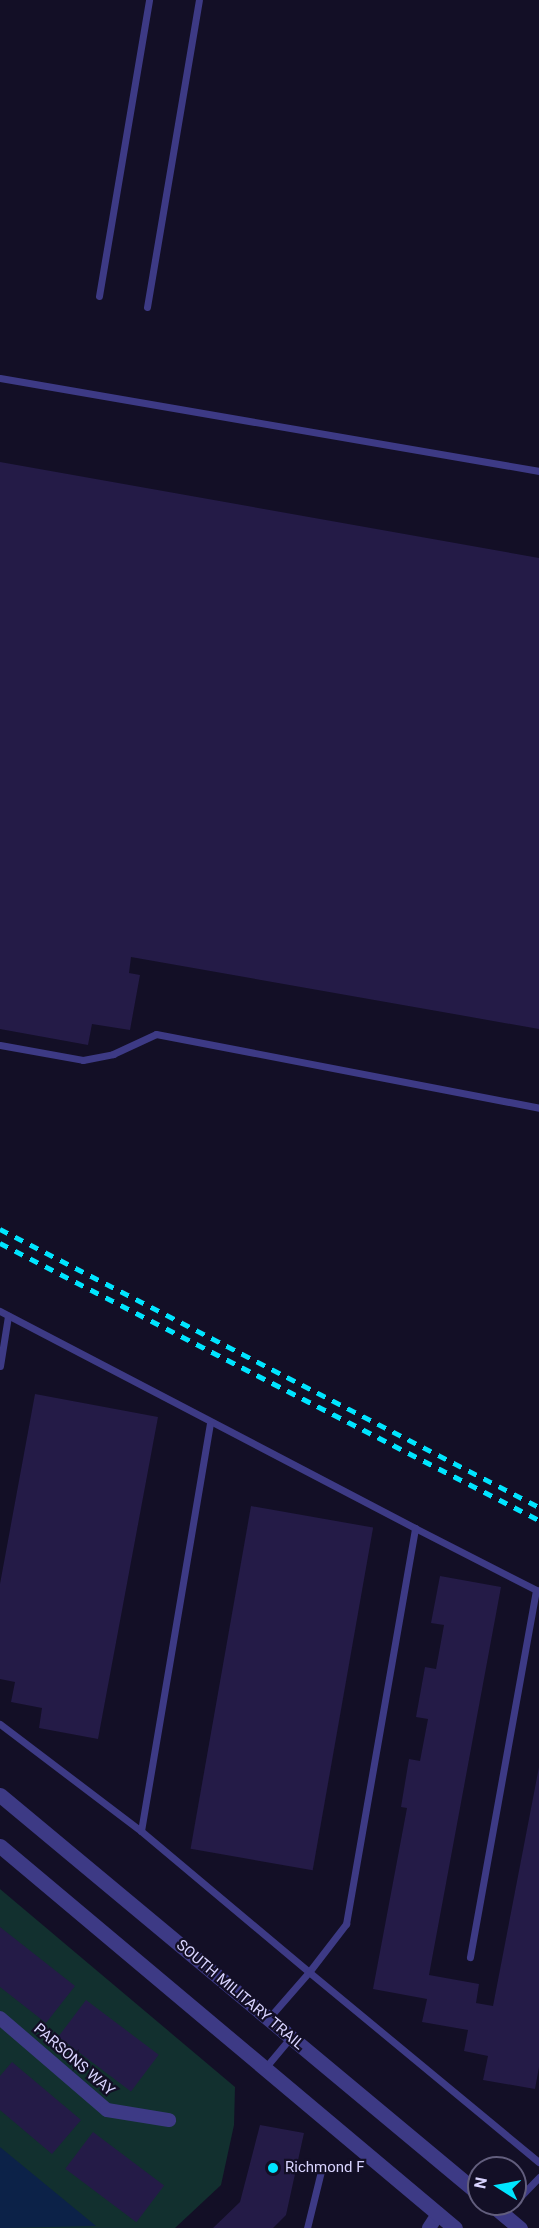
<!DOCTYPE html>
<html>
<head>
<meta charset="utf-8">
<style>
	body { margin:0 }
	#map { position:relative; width:539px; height:2228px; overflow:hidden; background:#130f26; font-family:Roboto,sans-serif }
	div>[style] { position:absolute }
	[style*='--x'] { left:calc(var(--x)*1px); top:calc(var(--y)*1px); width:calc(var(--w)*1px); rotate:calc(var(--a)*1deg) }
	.green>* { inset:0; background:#12302f }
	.water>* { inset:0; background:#0c2248 }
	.building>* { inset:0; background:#241b47; transform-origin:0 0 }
	.service>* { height:7px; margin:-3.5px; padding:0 3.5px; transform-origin:3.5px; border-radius:3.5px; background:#3d3a85 }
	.minor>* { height:14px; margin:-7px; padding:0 7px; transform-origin:7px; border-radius:7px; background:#3d3a85 }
	.tertiary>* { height:15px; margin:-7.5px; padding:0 7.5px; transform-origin:7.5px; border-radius:7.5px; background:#3d3a85 }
	.rail>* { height:4.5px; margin-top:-2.25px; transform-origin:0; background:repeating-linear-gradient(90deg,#00e5ff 0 9px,transparent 0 17px) }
	.dots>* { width:16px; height:16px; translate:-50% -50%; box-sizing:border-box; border:3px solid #130f26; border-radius:50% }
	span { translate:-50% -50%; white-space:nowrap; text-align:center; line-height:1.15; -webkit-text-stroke:4.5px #130f26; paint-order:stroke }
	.street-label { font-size:15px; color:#d9d4ff }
	.poi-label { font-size:15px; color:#d9d4ff }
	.left { translate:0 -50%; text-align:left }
	.north { position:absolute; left:467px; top:2156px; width:60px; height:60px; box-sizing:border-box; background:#130f26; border:2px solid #625e7d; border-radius:50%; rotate:281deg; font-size:16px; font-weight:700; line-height:24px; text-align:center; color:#d9d4ff }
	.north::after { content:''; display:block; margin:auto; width:21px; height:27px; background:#00e5ff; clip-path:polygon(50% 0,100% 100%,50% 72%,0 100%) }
</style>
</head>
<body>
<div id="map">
	<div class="green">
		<i style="clip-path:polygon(0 1889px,235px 2087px,234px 2125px,221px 2185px,175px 2228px,0 2228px)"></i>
	</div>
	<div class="water">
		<i style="clip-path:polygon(0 2147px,96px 2226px,0 2228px)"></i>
	</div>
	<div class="building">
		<i style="clip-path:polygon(0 462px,539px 558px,539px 1029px,131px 957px,129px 973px,140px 975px,130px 1030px,92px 1024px,88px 1045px,0 1029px)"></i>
		<i style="clip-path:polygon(35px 1394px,158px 1417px,98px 1739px,39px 1728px,42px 1708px,11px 1702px,15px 1682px,0 1679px,0 1584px)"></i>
		<i style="left:251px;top:1506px;width:124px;height:348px;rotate:10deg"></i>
		<i style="clip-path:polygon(440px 1576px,501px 1587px,429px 1975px,479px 1984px,476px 2003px,493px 2006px,539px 1767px,539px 2067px,535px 2089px,483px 2080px,488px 2056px,464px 2051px,468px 2030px,422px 2022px,427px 1999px,373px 1989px,407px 1808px,401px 1807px,409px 1759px,420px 1761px,428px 1719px,416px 1717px,425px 1667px,436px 1669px,444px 1625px,431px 1623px)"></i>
		<i style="clip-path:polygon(0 1927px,75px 1986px,46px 2023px,0 1987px)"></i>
		<i style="left:86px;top:2000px;width:91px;height:46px;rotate:37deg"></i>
		<i style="clip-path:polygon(12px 2062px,81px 2120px,52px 2154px,0 2110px,0 2076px)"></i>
		<i style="clip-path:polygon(260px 2125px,304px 2133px,286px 2215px,273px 2228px,213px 2228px,240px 2202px)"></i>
		<i style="left:93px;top:2132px;width:89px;height:46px;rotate:37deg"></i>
	</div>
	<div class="service">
		<i style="--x:99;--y:296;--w:300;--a:-80.4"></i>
		<i style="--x:147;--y:307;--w:311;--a:-80.4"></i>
		<i style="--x:0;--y:378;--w:547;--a:9.79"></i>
		<i style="--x:0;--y:1045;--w:84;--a:10.2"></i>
		<i style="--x:83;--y:1060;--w:31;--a:-11"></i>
		<i style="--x:113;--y:1054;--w:47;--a:-24.9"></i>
		<i style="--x:156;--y:1034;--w:390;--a:10.9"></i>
		<i style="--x:0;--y:1311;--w:468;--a:27.6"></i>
		<i style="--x:0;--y:1366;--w:51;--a:-80.9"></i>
		<i style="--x:0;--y:1724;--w:177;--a:37.2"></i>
		<i style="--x:141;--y:1831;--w:219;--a:40"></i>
		<i style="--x:309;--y:1972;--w:61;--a:-52.4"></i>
		<i style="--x:346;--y:1924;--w:402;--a:-80.1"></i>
		<i style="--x:415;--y:1528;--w:136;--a:27.1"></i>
		<i style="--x:536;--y:1590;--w:373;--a:100.2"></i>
		<i style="--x:141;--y:1831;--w:415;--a:-80.4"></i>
		<i style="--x:268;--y:2019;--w:62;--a:-48.9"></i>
		<i style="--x:309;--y:1972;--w:298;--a:39.6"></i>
		<i style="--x:265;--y:2068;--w:40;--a:-50"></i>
		<i style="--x:515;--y:2202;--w:35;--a:-46"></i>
		<i style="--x:307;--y:2228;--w:63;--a:-76.2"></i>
	</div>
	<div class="minor">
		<i style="--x:0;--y:2018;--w:141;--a:40.7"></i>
		<i style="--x:107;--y:2110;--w:63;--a:9.2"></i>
		<i style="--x:429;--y:2228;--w:17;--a:-57"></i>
	</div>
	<div class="tertiary">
		<i style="--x:0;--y:1795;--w:623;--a:39.79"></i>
		<i style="--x:0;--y:1846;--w:594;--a:40.02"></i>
		<i style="--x:491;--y:2204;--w:38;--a:40"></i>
	</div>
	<div class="rail">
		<i style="--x:0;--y:1229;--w:606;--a:27.28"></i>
		<i style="--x:0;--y:1243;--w:606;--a:27.2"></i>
	</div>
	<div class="dots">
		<i style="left:273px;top:2168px;background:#00e5ff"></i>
	</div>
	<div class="street-label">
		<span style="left:240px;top:1995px;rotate:40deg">SOUTH MILITARY TRAIL</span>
		<span style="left:74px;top:2060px;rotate:41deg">PARSONS WAY</span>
	</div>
	<div class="poi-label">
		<span class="left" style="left:285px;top:2168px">Richmond F</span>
	</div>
	<div class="north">N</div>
</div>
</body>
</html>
